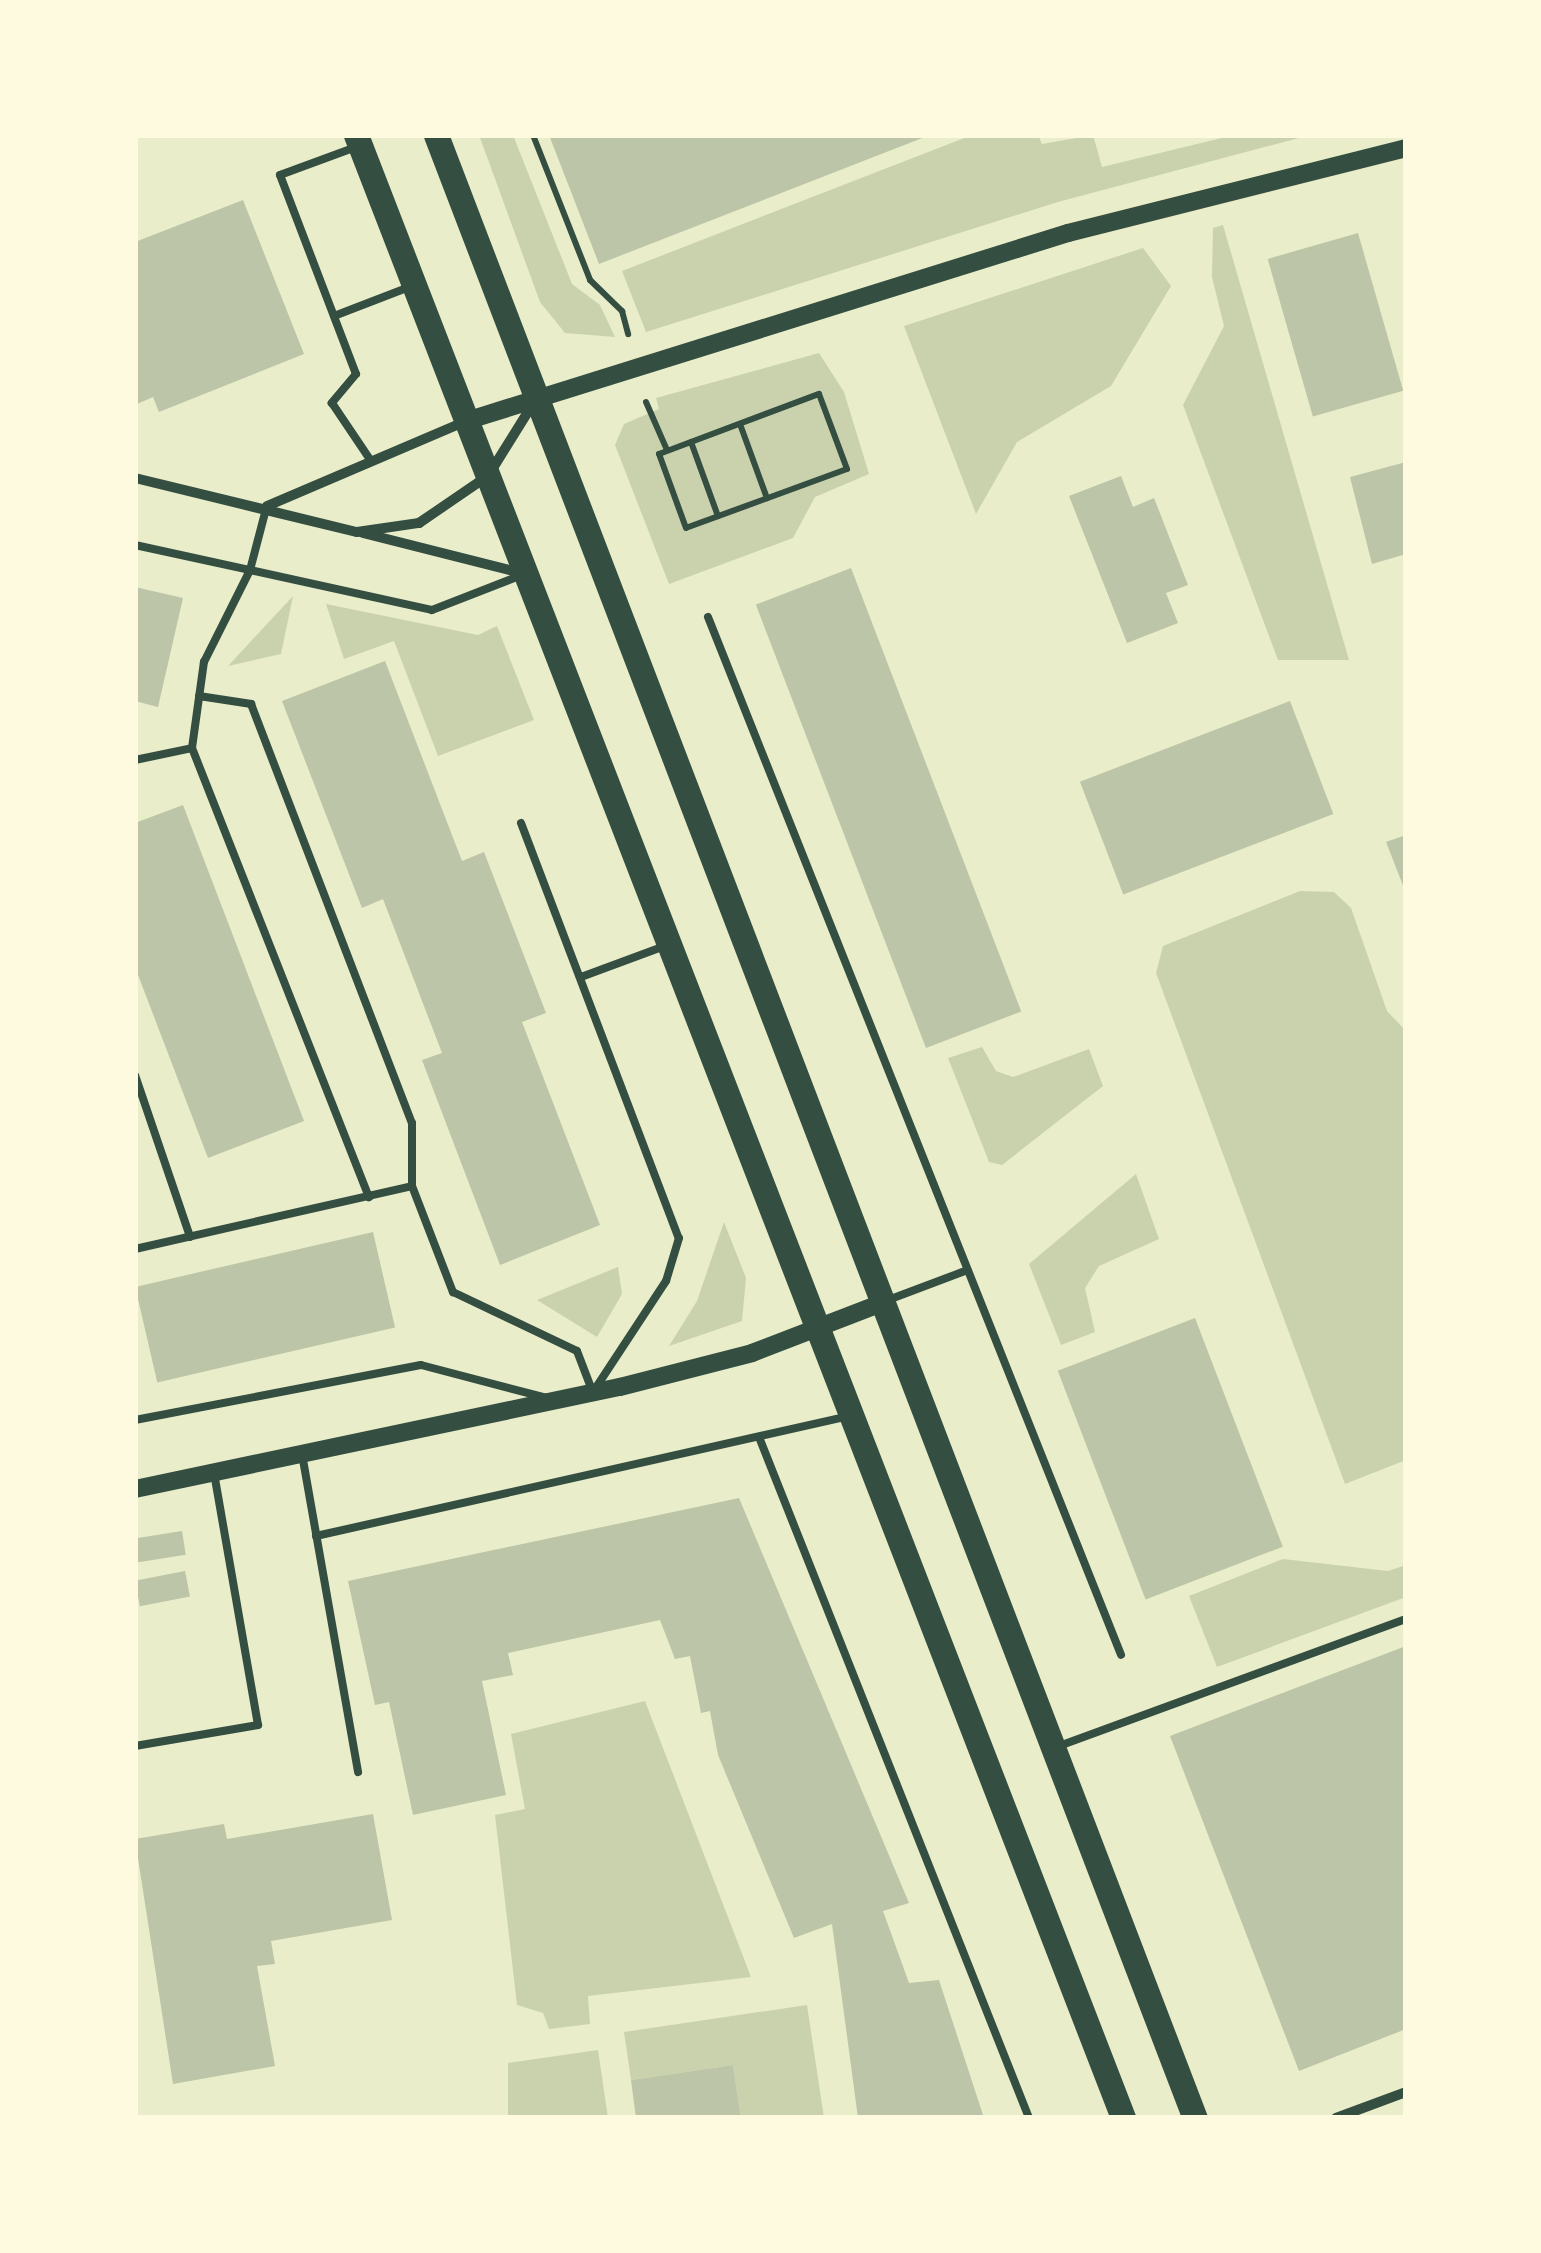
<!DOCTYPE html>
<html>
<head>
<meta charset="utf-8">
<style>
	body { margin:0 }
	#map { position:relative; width:1541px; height:2253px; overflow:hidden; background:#e9edc9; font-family:"Exo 2",sans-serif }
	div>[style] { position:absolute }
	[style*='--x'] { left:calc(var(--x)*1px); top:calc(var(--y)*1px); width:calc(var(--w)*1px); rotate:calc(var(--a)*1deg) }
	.green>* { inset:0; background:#cad2ad }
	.building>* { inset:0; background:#bcc5a7; transform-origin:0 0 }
	.path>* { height:6px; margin:-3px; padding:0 3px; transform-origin:3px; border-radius:3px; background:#344e41 }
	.service>* { height:8px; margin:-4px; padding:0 4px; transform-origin:4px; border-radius:4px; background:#344e41 }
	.minor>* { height:10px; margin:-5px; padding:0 5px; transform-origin:5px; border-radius:5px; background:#344e41 }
	.tertiary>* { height:18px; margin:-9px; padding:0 9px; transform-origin:9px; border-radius:9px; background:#344e41 }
	.primary>* { height:25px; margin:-12.5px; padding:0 12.5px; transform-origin:12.5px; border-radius:12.5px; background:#344e41 }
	span { translate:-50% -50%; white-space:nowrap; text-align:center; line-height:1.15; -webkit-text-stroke:8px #fefae0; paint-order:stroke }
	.frame { position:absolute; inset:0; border:138px solid #fefae0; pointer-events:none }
</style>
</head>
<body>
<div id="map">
	<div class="green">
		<i style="clip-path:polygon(479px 135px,513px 135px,572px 284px,600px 305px,615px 337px,565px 333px,540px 302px)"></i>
		<i style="clip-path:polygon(972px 135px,1038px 135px,1042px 144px,1093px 135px,1102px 167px,1234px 135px,1310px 135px,1058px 202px,646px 332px,622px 271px)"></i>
		<i style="clip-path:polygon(1223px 225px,1349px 660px,1278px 660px,1183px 405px,1224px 326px,1212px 277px,1213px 228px)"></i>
		<i style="clip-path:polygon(1143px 248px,1171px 286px,1111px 386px,1017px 442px,976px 514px,904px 326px)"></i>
		<i style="clip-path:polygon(819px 353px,844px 392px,869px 474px,815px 497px,793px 538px,669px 584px,615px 445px,624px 424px,659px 409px,656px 398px)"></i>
		<i style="clip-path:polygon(293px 596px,281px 654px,228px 666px)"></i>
		<i style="clip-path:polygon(326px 604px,478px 635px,497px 626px,534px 720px,438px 756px,394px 641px,344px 659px)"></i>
		<i style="clip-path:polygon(1300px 891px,1334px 892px,1351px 908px,1387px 1011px,1406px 1031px,1406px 1460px,1345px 1484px,1156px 973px,1163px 946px)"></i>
		<i style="clip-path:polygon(982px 1047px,996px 1071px,1013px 1077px,1089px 1049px,1103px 1086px,1002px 1165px,989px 1162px,948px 1058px)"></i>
		<i style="clip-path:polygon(1136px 1174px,1159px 1239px,1099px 1266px,1085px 1288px,1095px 1332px,1061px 1345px,1029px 1264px)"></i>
		<i style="clip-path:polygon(724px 1222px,746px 1278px,742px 1321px,669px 1346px,697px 1301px)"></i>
		<i style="clip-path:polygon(618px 1267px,622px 1294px,597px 1337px,537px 1300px)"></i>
		<i style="clip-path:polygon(1283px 1559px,1388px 1571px,1406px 1565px,1406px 1597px,1217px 1667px,1189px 1596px)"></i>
		<i style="clip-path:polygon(645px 1701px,751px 1977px,588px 1996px,590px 2024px,549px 2029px,543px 2013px,517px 2005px,495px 1815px,525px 1809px,511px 1734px)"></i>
		<i style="clip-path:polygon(807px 2005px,824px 2118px,741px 2118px,733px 2065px,631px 2080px,624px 2032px)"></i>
		<i style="clip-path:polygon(598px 2050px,608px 2118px,508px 2118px,508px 2063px)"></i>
	</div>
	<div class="building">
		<i style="clip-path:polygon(549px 135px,930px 135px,599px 264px)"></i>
		<i style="clip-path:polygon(243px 200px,304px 354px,159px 412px,153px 397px,137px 404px,135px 242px)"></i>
		<i style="left:1358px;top:233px;width:164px;height:94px;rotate:74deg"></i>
		<i style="clip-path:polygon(1406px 462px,1406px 554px,1372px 564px,1350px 477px)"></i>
		<i style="clip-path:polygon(1121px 476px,1133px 507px,1154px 498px,1188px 585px,1166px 593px,1178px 623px,1127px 643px,1069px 496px)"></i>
		<i style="left:851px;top:568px;width:475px;height:102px;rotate:69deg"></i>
		<i style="clip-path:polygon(135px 587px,183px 598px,158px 707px,135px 701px)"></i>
		<i style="clip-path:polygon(385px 661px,462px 861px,484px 852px,546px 1013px,522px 1022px,600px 1225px,500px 1265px,422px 1060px,442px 1053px,383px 899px,362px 908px,282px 701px)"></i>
		<i style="left:1290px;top:701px;width:121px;height:225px;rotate:69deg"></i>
		<i style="clip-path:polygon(183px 805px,304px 1121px,208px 1158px,135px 967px,135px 823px)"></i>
		<i style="clip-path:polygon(1406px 835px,1406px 893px,1386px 842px)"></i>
		<i style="left:373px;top:1232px;width:98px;height:244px;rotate:77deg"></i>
		<i style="left:1195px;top:1318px;width:245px;height:147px;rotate:69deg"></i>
		<i style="clip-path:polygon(739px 1498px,909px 1903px,883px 1911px,909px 1983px,939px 1980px,984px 2118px,858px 2118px,832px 1924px,794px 1938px,718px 1755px,710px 1711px,701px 1713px,690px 1656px,675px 1659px,660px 1620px,508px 1653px,513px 1675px,482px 1681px,506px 1795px,413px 1815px,389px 1702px,375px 1705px,348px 1581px)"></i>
		<i style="left:182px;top:1531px;width:24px;height:48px;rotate:81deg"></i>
		<i style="left:185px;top:1571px;width:26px;height:51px;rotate:79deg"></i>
		<i style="clip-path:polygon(1406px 1646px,1406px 2029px,1299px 2071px,1170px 1736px)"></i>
		<i style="clip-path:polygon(373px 1814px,392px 1920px,271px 1941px,275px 1964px,257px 1966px,275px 2066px,173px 2084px,135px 1839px,224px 1824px,227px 1839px)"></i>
		<i style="clip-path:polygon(733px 2065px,741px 2118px,636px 2118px,631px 2080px)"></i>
	</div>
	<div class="path">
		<i style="--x:533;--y:135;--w:156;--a:68.5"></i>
		<i style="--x:590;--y:280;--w:45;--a:44.1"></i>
		<i style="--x:622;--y:311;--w:24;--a:75"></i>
		<i style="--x:819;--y:394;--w:80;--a:69.5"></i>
		<i style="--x:847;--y:469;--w:171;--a:159.9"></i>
		<i style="--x:686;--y:528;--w:79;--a:-110"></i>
		<i style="--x:659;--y:454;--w:171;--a:-20.6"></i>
		<i style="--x:646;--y:402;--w:52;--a:66.4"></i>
		<i style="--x:740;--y:424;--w:79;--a:70"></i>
		<i style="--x:691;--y:442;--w:79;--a:70"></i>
	</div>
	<div class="service">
		<i style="--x:356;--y:147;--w:81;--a:159.8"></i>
		<i style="--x:280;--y:175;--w:213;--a:69.1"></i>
		<i style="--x:356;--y:374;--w:38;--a:130"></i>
		<i style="--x:332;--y:403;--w:70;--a:56.1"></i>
		<i style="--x:334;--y:316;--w:80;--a:-21.1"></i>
		<i style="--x:135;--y:545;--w:118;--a:12.3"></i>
		<i style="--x:250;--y:570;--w:63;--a:-75.3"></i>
		<i style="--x:708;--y:617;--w:1117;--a:68.3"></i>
		<i style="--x:199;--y:696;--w:53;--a:8.7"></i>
		<i style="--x:251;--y:704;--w:449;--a:69"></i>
		<i style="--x:412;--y:1123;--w:63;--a:90"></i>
		<i style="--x:192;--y:748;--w:483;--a:68.5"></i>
		<i style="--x:135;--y:760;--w:58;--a:-11.9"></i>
		<i style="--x:192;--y:748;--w:87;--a:-82.1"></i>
		<i style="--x:204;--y:662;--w:103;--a:-63.4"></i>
		<i style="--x:250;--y:570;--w:186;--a:12.4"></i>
		<i style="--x:432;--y:610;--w:97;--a:-21.3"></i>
		<i style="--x:521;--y:823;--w:444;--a:69.2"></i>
		<i style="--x:679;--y:1238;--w:45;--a:106.8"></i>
		<i style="--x:666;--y:1281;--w:129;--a:123.3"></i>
		<i style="--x:581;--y:977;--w:90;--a:-20.3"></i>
		<i style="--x:135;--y:1075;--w:171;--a:71.2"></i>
		<i style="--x:135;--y:1249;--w:284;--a:-12.8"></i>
		<i style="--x:412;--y:1186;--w:114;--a:68.9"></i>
		<i style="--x:453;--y:1292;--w:137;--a:25.4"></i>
		<i style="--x:577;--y:1351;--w:45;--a:69.1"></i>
		<i style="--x:888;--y:1300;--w:85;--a:-20.6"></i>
		<i style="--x:135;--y:1420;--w:291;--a:-10.9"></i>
		<i style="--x:421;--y:1365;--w:130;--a:14.7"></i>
		<i style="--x:759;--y:1437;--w:733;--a:68.37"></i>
		<i style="--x:302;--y:1454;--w:323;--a:80"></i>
		<i style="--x:316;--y:1536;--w:546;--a:-12.69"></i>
		<i style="--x:135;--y:1746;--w:125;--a:-9.7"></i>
		<i style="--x:258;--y:1725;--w:256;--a:-99.9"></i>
		<i style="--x:1059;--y:1746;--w:370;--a:-20.1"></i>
	</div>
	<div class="minor">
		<i style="--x:135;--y:478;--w:228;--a:13.7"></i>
		<i style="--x:357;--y:532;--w:63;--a:-8.3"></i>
		<i style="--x:419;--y:523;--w:83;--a:-34.3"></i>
		<i style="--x:488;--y:476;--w:87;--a:-58.1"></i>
		<i style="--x:267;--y:506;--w:216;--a:-23.1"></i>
		<i style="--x:363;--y:533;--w:163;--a:14.2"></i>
		<i style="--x:1336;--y:2118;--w:75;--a:-20.4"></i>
	</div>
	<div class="tertiary">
		<i style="--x:466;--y:421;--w:631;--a:-17.34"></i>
		<i style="--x:1068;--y:233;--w:349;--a:-14.1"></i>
		<i style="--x:135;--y:1489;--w:496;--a:-11.9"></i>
		<i style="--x:620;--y:1387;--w:136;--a:-14.4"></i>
		<i style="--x:752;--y:1353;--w:136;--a:-21.1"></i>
	</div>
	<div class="primary">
		<i style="--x:356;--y:135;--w:2126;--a:68.85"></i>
		<i style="--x:436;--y:135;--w:2123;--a:69.06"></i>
	</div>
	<div class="frame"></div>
</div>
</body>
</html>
